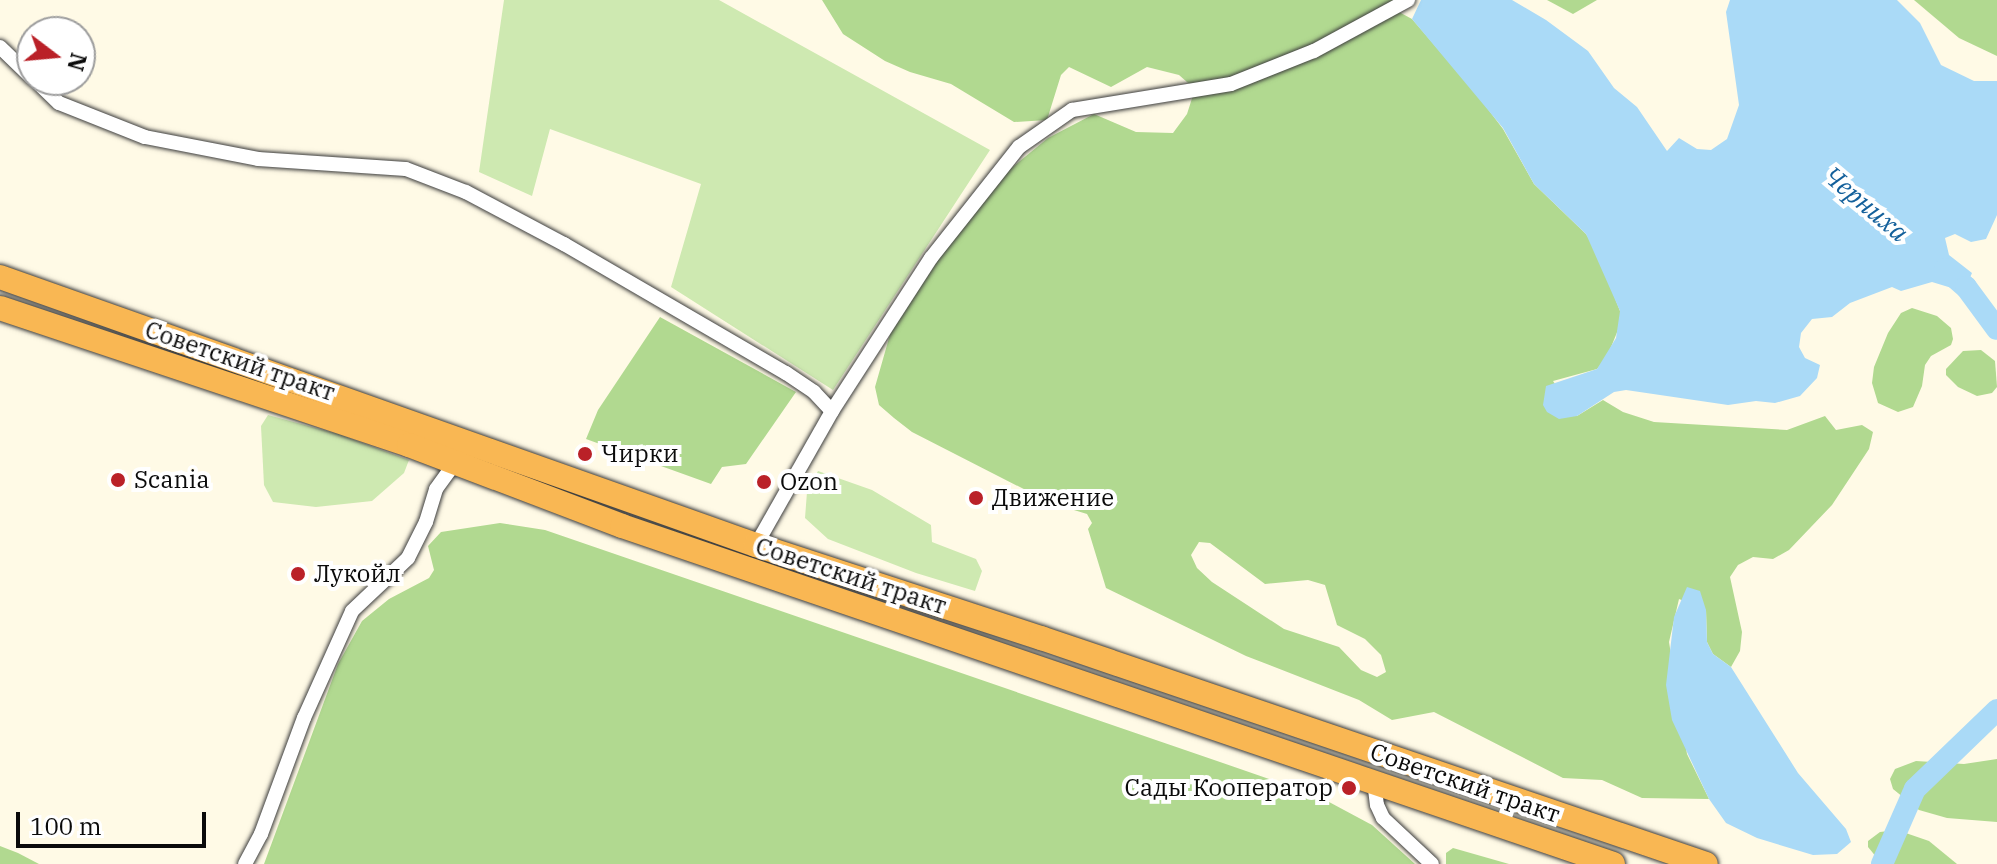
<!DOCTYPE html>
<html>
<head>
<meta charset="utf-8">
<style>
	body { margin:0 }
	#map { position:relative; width:1997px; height:864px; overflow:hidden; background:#fffae6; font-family:"IBM Plex Serif",serif }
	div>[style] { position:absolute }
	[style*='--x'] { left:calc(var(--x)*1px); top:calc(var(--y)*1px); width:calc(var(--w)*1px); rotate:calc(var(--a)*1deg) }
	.green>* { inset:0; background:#cee9b1 }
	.forest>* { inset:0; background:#b1d990 }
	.water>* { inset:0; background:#aadaf7 }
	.river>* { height:22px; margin:-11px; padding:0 11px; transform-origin:11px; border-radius:11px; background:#aadaf7 }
	.roads { filter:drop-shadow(0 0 2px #3d3d3d) drop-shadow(0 0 2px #3d3d3d) }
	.minor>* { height:14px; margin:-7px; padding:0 7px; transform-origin:7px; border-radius:7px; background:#fff }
	.trunk>* { height:24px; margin:-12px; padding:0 12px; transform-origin:12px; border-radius:12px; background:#f9b753 }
	.dots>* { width:22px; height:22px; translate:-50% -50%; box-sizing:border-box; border:4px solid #fff; border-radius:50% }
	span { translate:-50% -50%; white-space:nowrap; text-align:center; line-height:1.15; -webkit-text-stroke:8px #fff; paint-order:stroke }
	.street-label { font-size:24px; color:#0a0a0a }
	.poi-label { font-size:24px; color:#0a0a0a }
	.left { translate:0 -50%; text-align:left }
	.right { translate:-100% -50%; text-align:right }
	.water-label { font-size:26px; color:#13609b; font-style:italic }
	.north { position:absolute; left:16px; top:16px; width:80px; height:80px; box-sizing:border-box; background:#fff; border:2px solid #9d9d9d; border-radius:50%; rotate:106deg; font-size:22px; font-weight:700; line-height:32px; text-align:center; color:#0a0a0a }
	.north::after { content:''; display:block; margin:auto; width:28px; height:36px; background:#ba2128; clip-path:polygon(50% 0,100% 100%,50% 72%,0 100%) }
	.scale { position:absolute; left:16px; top:812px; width:190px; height:36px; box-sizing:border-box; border:4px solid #0a0a0a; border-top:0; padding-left:10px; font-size:24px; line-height:28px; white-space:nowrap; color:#0a0a0a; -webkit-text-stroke:6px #fff; paint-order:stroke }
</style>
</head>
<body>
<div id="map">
	<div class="green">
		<i style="clip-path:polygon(504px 0,719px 0,990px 150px,833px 390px,671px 287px,701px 184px,550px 129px,532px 196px,479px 172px)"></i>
		<i style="clip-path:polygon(268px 415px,338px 434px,409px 460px,404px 473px,372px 501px,316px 507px,273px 502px,264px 485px,261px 426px)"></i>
		<i style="clip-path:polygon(818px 471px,872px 490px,931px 525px,932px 542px,976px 559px,982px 571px,975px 591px,916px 573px,828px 539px,805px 518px,807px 492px)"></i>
	</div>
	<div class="forest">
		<i style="clip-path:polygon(evenodd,822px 0,1395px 0,1399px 12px,1412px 19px,1475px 92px,1503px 129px,1534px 184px,1586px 234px,1596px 250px,1620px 311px,1620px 325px,1607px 357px,1597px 369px,1553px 381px,1577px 416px,1603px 400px,1623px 412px,1654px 422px,1787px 430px,1825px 416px,1836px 430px,1862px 425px,1873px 432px,1869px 449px,1832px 505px,1789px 550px,1773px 559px,1753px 557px,1738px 565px,1730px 577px,1742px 632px,1740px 651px,1731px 667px,1713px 654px,1707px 642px,1706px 610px,1679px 599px,1669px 642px,1687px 754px,1709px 799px,1642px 798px,1602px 780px,1563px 778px,1434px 712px,1392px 720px,1359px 700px,1246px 656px,1106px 588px,1088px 529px,1092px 523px,1087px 514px,1051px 503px,912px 432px,894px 418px,879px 405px,875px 387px,891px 331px,948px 245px,1009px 170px,1048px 138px,1094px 114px,1136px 132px,1173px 133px,1187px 114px,1195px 89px,1179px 75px,1147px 67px,1111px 87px,1069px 67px,1061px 75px,1047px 120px,1014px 122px,951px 84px,910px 72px,885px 61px,843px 34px,822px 0,1199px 542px,1210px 543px,1265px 584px,1308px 580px,1325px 585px,1337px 625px,1365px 639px,1381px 655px,1386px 672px,1377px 677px,1361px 670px,1339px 647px,1284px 629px,1212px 582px,1197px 568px,1191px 555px,1199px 542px)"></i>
		<i style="clip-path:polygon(1547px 0,1597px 0,1573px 14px)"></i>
		<i style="clip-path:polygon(1914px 0,1997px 0,1997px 56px,1959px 38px)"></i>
		<i style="clip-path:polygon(1912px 308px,1937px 316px,1951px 328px,1953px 339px,1951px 345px,1931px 356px,1925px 365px,1922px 386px,1913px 407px,1898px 412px,1878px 403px,1872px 383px,1874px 367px,1888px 333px,1901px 313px)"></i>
		<i style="clip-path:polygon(660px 317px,796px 392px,746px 464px,722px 467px,711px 484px,586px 439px,598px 410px)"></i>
		<i style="clip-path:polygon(1981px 350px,1995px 361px,1997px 387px,1992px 393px,1977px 396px,1958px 387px,1946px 375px,1946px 369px,1963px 351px)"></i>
		<i style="clip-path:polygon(500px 523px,545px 530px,1316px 795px,1372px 825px,1415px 864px,264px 864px,338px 664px,362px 621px,389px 599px,429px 578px,434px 570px,428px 546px,441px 532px)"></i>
		<i style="clip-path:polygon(1997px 759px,1997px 822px,1947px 818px,1919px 810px,1893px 789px,1890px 779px,1895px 769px,1916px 761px,1964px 764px)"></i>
		<i style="clip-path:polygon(1897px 830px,1929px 841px,1957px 864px,1882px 864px,1868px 847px,1868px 841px,1880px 832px)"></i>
		<i style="clip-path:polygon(0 846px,18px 853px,39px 864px,0 864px)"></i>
		<i style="clip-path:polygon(1453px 848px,1509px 864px,1446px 864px,1446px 853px)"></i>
	</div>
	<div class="water">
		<i style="clip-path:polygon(1421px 0,1512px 0,1546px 20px,1588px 51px,1614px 88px,1637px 107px,1667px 151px,1679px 138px,1697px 149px,1711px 150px,1727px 139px,1739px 105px,1726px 12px,1730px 0,1897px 0,1920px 23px,1941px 65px,1974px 81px,1997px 81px,1997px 215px,1986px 239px,1971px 242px,1955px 234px,1945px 238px,1949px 255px,1972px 273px,1966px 287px,1955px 289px,1932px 282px,1901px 291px,1892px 287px,1850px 303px,1832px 317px,1812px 319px,1801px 333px,1799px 347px,1805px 358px,1820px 365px,1817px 378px,1800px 396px,1775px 403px,1756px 401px,1728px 405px,1626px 390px,1614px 392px,1577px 416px,1559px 419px,1547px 412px,1543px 405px,1546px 386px,1597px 369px,1616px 338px,1620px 311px,1586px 234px,1534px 184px,1503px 128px,1412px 19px)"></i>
		<i style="clip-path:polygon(1687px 587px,1700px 591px,1706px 610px,1707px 642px,1713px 654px,1731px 667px,1798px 773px,1846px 829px,1851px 842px,1837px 854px,1813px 855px,1757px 838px,1726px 823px,1709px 799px,1672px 720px,1666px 685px,1674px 617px)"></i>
	</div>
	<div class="river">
		<i style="--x:1945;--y:269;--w:28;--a:41"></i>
		<i style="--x:1966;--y:287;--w:52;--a:53.6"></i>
		<i style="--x:1882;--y:864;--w:82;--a:-66.3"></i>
		<i style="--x:1915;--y:789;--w:114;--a:-43.9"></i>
	</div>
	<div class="roads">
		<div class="minor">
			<i style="--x:0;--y:47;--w:45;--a:44.1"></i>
			<i style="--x:35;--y:80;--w:33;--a:44"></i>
			<i style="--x:59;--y:103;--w:92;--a:21.6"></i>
			<i style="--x:145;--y:137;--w:115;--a:11"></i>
			<i style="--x:258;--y:159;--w:148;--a:3.9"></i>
			<i style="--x:406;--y:169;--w:64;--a:21"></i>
			<i style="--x:466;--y:192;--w:111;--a:28"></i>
			<i style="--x:564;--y:244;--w:257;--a:30.2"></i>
			<i style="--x:786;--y:373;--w:34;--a:34"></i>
			<i style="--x:814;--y:392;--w:26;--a:47"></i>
			<i style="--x:756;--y:545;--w:154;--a:-60.4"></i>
			<i style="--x:832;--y:411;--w:182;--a:-57.1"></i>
			<i style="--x:931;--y:258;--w:142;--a:-51.6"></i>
			<i style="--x:1019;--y:147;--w:65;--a:-34.9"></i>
			<i style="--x:1072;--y:110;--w:161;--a:-9.3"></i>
			<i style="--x:1231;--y:84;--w:89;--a:-21.7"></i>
			<i style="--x:1314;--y:51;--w:107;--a:-28.5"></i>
			<i style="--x:1374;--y:781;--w:24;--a:83"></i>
			<i style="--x:1377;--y:805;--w:14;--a:65"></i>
			<i style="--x:1383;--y:818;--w:67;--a:43.2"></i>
			<i style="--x:245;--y:864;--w:34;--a:-62"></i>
			<i style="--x:261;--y:834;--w:124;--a:-69.7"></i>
			<i style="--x:304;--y:718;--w:117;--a:-65.8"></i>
			<i style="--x:352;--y:611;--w:77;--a:-43.4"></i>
			<i style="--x:408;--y:558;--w:40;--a:-63.4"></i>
			<i style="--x:426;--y:522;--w:34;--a:-73"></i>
			<i style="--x:436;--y:489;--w:32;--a:-54"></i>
		</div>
		<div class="trunk">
			<i style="--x:0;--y:277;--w:802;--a:19.52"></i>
			<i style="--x:756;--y:545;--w:300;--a:18.1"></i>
			<i style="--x:1041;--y:638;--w:702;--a:18.77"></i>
			<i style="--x:0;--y:308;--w:431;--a:18.5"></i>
			<i style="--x:409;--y:445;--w:228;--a:20.8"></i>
			<i style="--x:622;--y:526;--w:1047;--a:18.83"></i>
		</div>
	</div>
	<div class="dots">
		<i style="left:585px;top:454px;background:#ba2128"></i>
		<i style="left:118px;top:480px;background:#ba2128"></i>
		<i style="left:764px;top:482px;background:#ba2128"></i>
		<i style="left:976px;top:498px;background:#ba2128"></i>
		<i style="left:298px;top:574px;background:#ba2128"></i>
		<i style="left:1349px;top:788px;background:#ba2128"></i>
	</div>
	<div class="street-label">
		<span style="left:240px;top:361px;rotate:19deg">Советский тракт</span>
		<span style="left:851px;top:576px;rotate:18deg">Советский тракт</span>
		<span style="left:1465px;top:783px;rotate:19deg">Советский тракт</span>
	</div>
	<div class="poi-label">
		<span class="left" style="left:601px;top:454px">Чирки</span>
		<span class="left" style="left:134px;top:480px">Scania</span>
		<span class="left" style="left:780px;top:482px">Ozon</span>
		<span class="left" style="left:992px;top:498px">Движение</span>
		<span class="left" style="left:314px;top:574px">Лукойл</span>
		<span class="right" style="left:1333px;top:788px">Сады Кооператор</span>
	</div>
	<div class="water-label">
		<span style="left:1866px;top:204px;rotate:40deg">Черниха</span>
	</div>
	<div class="north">N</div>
	<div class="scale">100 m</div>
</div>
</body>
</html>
